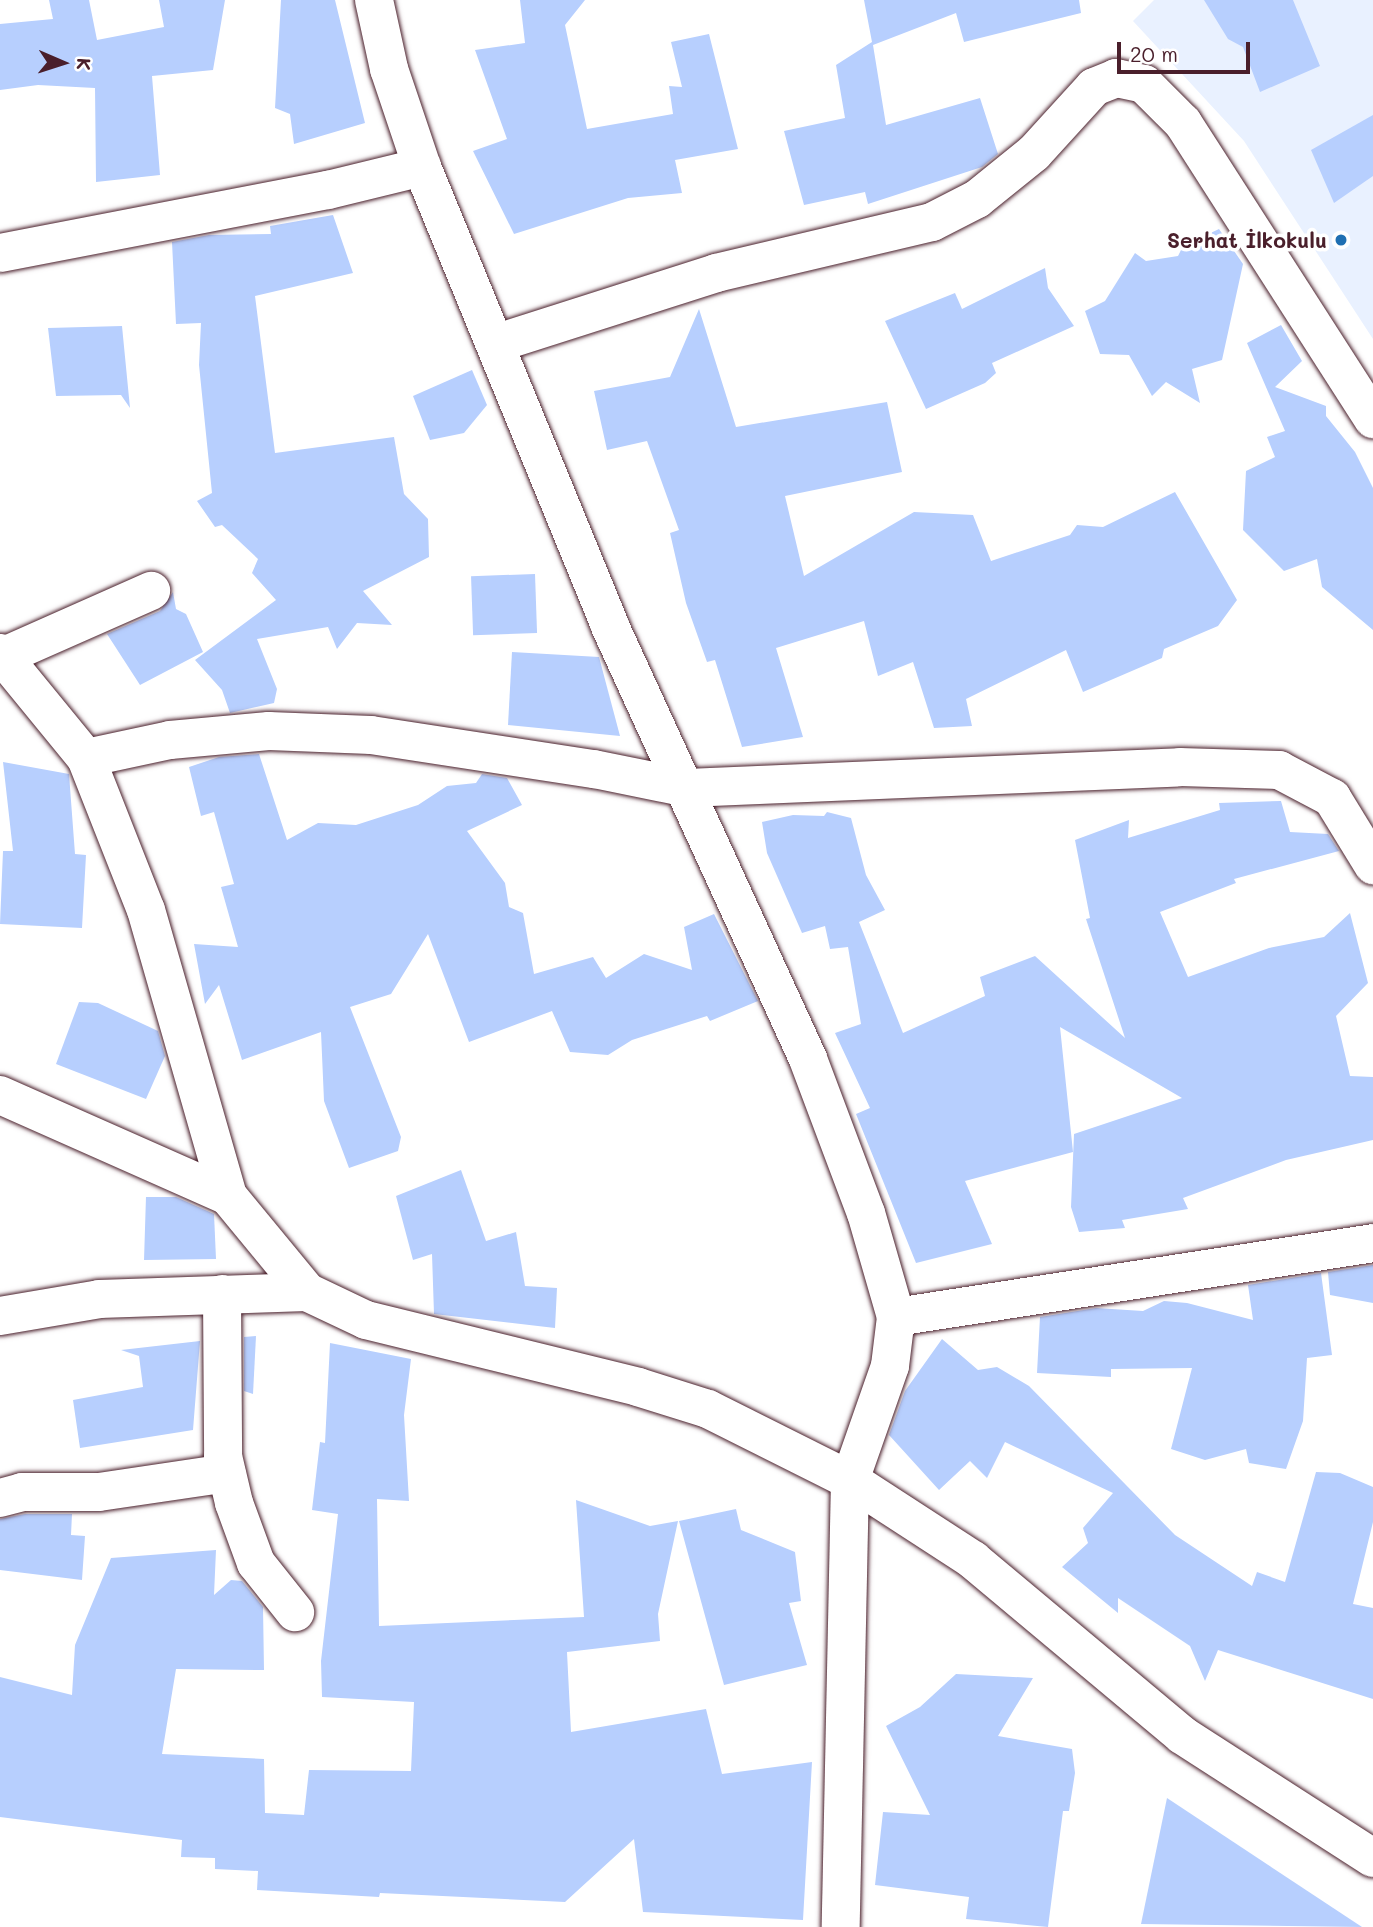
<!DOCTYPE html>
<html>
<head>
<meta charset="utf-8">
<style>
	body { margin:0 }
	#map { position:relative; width:1373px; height:1927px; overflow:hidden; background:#fff; font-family:Mali,sans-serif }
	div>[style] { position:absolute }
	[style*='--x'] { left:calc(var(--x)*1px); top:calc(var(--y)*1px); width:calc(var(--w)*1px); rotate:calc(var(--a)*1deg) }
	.built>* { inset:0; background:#e9f1ff }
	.building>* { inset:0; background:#b7cffe; transform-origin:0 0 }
	.roads { filter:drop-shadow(0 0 2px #4a1f2b) drop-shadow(0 0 2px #4a1f2b) }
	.minor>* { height:38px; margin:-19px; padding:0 19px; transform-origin:19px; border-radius:19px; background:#fff }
	.dots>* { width:19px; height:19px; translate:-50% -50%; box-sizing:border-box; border:4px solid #fff; border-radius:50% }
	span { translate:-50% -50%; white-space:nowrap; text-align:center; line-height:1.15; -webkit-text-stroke:7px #fff; paint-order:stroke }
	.poi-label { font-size:21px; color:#4a1f2b; font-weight:700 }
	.right { translate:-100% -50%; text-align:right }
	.north { position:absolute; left:28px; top:28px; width:70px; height:70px; -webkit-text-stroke:5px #fff; paint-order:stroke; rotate:93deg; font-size:19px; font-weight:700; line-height:28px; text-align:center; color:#4a1f2b }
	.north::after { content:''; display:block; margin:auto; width:24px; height:32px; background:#4a1f2b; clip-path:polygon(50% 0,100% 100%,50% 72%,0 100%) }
	.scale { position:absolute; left:1117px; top:42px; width:133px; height:32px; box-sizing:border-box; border:4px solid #4a1f2b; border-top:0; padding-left:9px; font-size:21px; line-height:24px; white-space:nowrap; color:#4a1f2b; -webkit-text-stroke:5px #fff; paint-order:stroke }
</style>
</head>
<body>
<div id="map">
	<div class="built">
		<i style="clip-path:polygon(1154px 0,1373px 0,1373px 339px,1244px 141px,1133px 21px)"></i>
	</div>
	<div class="building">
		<i style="clip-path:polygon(49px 0,89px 0,97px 40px,164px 27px,159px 0,225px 0,213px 70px,152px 76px,160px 175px,96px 182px,95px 88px,38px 85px,0 90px,0 24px,53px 19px)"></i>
		<i style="clip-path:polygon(281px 0,335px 0,365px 123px,294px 144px,290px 114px,275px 108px)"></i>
		<i style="clip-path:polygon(520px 0,585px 0,565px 25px,587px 129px,673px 114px,669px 86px,682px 87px,671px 42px,709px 34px,738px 149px,675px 160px,682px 193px,628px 198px,514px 234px,473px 151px,507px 139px,475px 50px,525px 43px)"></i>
		<i style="clip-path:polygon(864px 0,1079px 0,1081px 13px,964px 42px,956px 13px,873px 45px,886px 125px,980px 98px,998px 154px,982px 167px,868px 204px,865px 192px,804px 205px,784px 131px,845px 118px,836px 65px,872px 42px)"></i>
		<i style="clip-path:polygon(1204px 0,1293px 0,1320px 66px,1260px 92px,1243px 47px,1228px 39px)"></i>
		<i style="clip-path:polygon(1373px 115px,1373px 176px,1334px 203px,1311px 150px)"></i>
		<i style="clip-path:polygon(333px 215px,353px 273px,255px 296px,275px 453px,394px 437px,404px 494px,428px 519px,429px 557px,363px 591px,392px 625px,357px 623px,337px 649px,328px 627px,257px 639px,277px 689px,274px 703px,230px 713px,222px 690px,195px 660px,276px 600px,252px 573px,258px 559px,222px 525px,215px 527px,197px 501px,212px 493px,199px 365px,201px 323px,176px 324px,172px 242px,209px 235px,271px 234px,270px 226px)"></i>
		<i style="clip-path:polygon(1219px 229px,1243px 264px,1222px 360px,1192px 369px,1200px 403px,1166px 382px,1152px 396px,1129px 355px,1100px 354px,1085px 311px,1105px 301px,1135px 253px,1146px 261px,1178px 256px,1183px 246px)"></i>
		<i style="clip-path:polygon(1045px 268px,1048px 288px,1074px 326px,992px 363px,996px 373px,985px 383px,926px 409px,885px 321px,955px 293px,962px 309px)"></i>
		<i style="clip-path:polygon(699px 309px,736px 427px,887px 402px,902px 472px,785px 496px,804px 576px,914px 512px,973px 515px,991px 561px,1070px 535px,1077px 525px,1103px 527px,1175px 492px,1237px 600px,1218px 626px,1164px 649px,1162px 658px,1083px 692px,1066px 650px,966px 699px,972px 726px,934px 728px,913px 662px,878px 676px,864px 621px,776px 648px,803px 737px,742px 747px,715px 660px,707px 662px,686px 603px,670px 533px,679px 530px,647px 441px,607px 450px,594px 391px,670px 377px)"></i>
		<i style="clip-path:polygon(1281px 325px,1302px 361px,1275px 387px,1326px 406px,1326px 416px,1355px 452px,1373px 488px,1373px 630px,1322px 587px,1317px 559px,1284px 571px,1243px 530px,1246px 471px,1275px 457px,1267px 437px,1285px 431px,1247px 343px)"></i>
		<i style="clip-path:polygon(122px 326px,130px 408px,121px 395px,56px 396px,48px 328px)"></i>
		<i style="clip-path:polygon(472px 370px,487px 405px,464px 433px,430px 440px,413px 396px)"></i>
		<i style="left:535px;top:574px;width:59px;height:64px;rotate:88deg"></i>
		<i style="clip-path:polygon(173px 592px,176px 609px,186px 614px,203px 652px,140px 685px,107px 634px,160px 611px)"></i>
		<i style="clip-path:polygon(512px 652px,599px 657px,620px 736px,508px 725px)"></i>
		<i style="clip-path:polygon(259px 754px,287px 840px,318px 823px,356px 825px,418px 805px,447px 786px,476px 783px,482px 774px,507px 778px,522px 805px,467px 831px,505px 883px,509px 907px,523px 913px,534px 974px,593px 957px,606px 978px,644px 954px,692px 970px,684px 927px,714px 914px,758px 1001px,710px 1021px,707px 1016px,632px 1040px,608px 1055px,570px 1052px,552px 1011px,469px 1042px,428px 934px,391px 994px,350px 1007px,401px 1137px,398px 1151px,349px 1168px,324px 1101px,321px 1032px,242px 1060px,219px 985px,205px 1004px,194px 944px,238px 947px,221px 887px,234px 884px,214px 812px,201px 816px,189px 767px,219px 757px)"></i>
		<i style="clip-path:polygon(3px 762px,69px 774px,75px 854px,86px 855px,82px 928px,0 924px,3px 851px,13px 851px)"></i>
		<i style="clip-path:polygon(1281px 801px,1290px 832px,1328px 834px,1339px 851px,1234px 879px,1236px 883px,1160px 912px,1188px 977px,1269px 948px,1324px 937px,1350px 913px,1368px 983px,1336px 1016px,1350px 1076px,1373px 1077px,1373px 1140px,1286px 1160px,1183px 1198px,1188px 1209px,1122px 1220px,1125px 1228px,1079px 1232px,1071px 1207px,1074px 1134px,1182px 1098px,1060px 1027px,1073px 1152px,965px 1181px,992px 1244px,916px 1263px,856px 1114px,870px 1108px,835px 1033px,861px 1024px,848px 947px,830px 949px,825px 926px,802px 933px,767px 853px,762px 822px,793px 815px,824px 816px,827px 812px,851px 818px,866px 875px,885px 910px,859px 922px,903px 1033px,985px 996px,980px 977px,1035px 956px,1125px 1038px,1086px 919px,1090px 918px,1075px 840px,1129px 820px,1128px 838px,1220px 810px,1219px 803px)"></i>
		<i style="clip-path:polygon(79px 1002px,98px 1003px,158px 1031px,165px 1056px,146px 1099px,56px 1064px)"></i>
		<i style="clip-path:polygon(461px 1170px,486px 1241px,516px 1232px,525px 1286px,557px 1288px,555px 1328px,434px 1314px,432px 1254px,413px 1260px,396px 1196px)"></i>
		<i style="clip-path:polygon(146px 1197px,176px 1197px,214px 1214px,216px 1259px,144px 1260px)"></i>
		<i style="clip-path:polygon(1373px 1265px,1373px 1303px,1330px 1295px,1328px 1272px)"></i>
		<i style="clip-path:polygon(1321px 1273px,1332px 1355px,1307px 1358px,1303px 1421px,1286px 1469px,1249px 1463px,1246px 1449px,1205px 1460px,1171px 1449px,1192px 1368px,1111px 1369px,1111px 1377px,1037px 1373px,1040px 1317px,1096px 1308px,1143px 1311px,1164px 1301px,1187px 1303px,1253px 1320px,1248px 1285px)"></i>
		<i style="clip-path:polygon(256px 1336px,253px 1394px,244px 1391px,244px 1337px)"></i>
		<i style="clip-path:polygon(942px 1339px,978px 1370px,997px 1367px,1029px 1386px,1175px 1535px,1252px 1586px,1257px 1572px,1285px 1582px,1316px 1472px,1340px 1473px,1373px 1487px,1373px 1522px,1353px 1604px,1373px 1608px,1373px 1699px,1218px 1650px,1205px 1681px,1190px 1646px,1118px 1598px,1118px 1613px,1062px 1567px,1088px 1543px,1083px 1528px,1113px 1493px,1005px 1442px,987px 1478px,970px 1461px,939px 1490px,889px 1435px,905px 1391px)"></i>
		<i style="clip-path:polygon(200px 1341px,193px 1430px,80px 1448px,73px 1400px,143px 1387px,139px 1356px,121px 1350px)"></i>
		<i style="clip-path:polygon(330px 1343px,411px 1359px,404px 1415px,409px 1501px,377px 1499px,379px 1626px,584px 1617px,576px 1500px,650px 1526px,678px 1521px,658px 1614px,660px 1641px,567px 1652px,571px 1732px,706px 1709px,722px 1774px,812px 1762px,803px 1920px,643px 1912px,634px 1839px,565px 1902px,380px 1893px,379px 1897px,257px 1890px,258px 1871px,215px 1869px,215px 1858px,181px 1857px,182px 1840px,0 1817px,0 1677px,72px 1695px,75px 1645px,111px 1558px,216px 1550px,214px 1595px,231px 1580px,242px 1581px,263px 1607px,264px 1670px,176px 1669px,162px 1754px,264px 1759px,265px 1813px,304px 1815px,309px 1770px,411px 1771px,414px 1702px,322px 1697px,321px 1661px,338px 1514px,312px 1510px,320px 1442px,325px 1443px)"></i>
		<i style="clip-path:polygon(736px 1509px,741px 1530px,795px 1552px,801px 1601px,789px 1603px,807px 1665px,724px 1685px,679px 1521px)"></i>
		<i style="clip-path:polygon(25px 1514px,72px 1514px,71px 1535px,85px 1536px,82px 1580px,0 1570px,0 1519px)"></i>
		<i style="clip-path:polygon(956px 1674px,1033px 1678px,998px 1736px,1072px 1749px,1075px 1773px,1069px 1811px,1063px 1811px,1048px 1927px,966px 1919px,969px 1897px,875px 1885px,883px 1812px,930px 1815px,886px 1726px,920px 1707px)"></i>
		<i style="clip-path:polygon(1167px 1798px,1362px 1927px,1141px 1924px)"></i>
	</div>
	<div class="roads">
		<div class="minor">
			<i style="--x:374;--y:0;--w:71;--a:77.7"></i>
			<i style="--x:389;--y:69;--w:103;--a:71.4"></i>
			<i style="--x:422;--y:167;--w:494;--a:67.7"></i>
			<i style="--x:609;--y:624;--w:478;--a:65.4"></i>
			<i style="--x:808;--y:1059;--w:165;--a:69.4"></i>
			<i style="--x:866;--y:1213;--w:108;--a:73.9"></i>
			<i style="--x:896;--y:1317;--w:49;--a:97"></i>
			<i style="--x:890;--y:1366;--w:121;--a:109.3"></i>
			<i style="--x:850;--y:1480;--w:447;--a:91.2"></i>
			<i style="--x:0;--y:253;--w:334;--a:-10.9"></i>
			<i style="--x:328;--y:190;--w:97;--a:-13.7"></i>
			<i style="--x:497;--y:343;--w:230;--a:-17.7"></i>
			<i style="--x:716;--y:273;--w:222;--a:-13.3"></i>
			<i style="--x:932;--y:222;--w:51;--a:-27.1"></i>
			<i style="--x:977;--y:199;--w:73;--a:-38.9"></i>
			<i style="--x:1034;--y:153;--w:89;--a:-47.7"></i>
			<i style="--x:1094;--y:87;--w:24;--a:-22"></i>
			<i style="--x:1116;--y:78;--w:29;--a:12"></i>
			<i style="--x:1144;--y:84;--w:55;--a:45"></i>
			<i style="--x:1183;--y:123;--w:352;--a:57.3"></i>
			<i style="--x:0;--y:653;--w:136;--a:50.7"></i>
			<i style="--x:86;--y:758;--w:163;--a:68.5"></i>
			<i style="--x:146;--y:910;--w:298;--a:74"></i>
			<i style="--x:4;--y:656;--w:161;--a:-23.9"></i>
			<i style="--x:86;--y:758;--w:86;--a:-12.1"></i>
			<i style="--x:170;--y:740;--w:99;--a:-5.2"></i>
			<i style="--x:269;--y:731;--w:102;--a:2.2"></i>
			<i style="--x:371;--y:735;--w:226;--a:8.7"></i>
			<i style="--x:594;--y:769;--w:95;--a:11.5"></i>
			<i style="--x:687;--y:788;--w:493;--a:-2.4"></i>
			<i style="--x:1180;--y:767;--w:99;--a:1.7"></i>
			<i style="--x:1279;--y:770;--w:60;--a:27.8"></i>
			<i style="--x:1332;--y:798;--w:79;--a:58.5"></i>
			<i style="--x:0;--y:1095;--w:249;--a:23.9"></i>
			<i style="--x:228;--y:1196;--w:124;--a:50.5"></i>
			<i style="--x:222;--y:1294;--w:162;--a:89.6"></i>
			<i style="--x:223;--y:1456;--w:48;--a:76.8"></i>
			<i style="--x:234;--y:1503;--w:64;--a:69.9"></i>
			<i style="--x:256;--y:1563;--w:63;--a:51.5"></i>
			<i style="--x:0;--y:1316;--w:100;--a:-9.7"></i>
			<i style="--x:99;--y:1299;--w:208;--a:-1.9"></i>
			<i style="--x:307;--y:1292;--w:65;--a:25.4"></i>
			<i style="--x:366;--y:1320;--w:280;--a:13.8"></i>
			<i style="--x:638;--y:1387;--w:73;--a:17.4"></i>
			<i style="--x:708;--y:1409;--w:159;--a:26.6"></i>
			<i style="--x:850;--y:1480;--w:147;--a:33"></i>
			<i style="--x:973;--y:1560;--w:273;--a:39.9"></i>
			<i style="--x:1182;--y:1735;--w:227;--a:32.8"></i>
			<i style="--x:896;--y:1317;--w:483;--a:-8.8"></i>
			<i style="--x:0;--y:1498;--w:23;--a:-15"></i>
			<i style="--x:22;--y:1492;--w:77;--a:0"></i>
			<i style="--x:99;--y:1492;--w:129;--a:-8.4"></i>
		</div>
	</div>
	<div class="dots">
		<i style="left:1341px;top:240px;background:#1f6fb2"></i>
	</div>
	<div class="poi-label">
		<span class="right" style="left:1327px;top:240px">Serhat İlkokulu</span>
	</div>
	<div class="north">K</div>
	<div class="scale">20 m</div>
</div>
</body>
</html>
